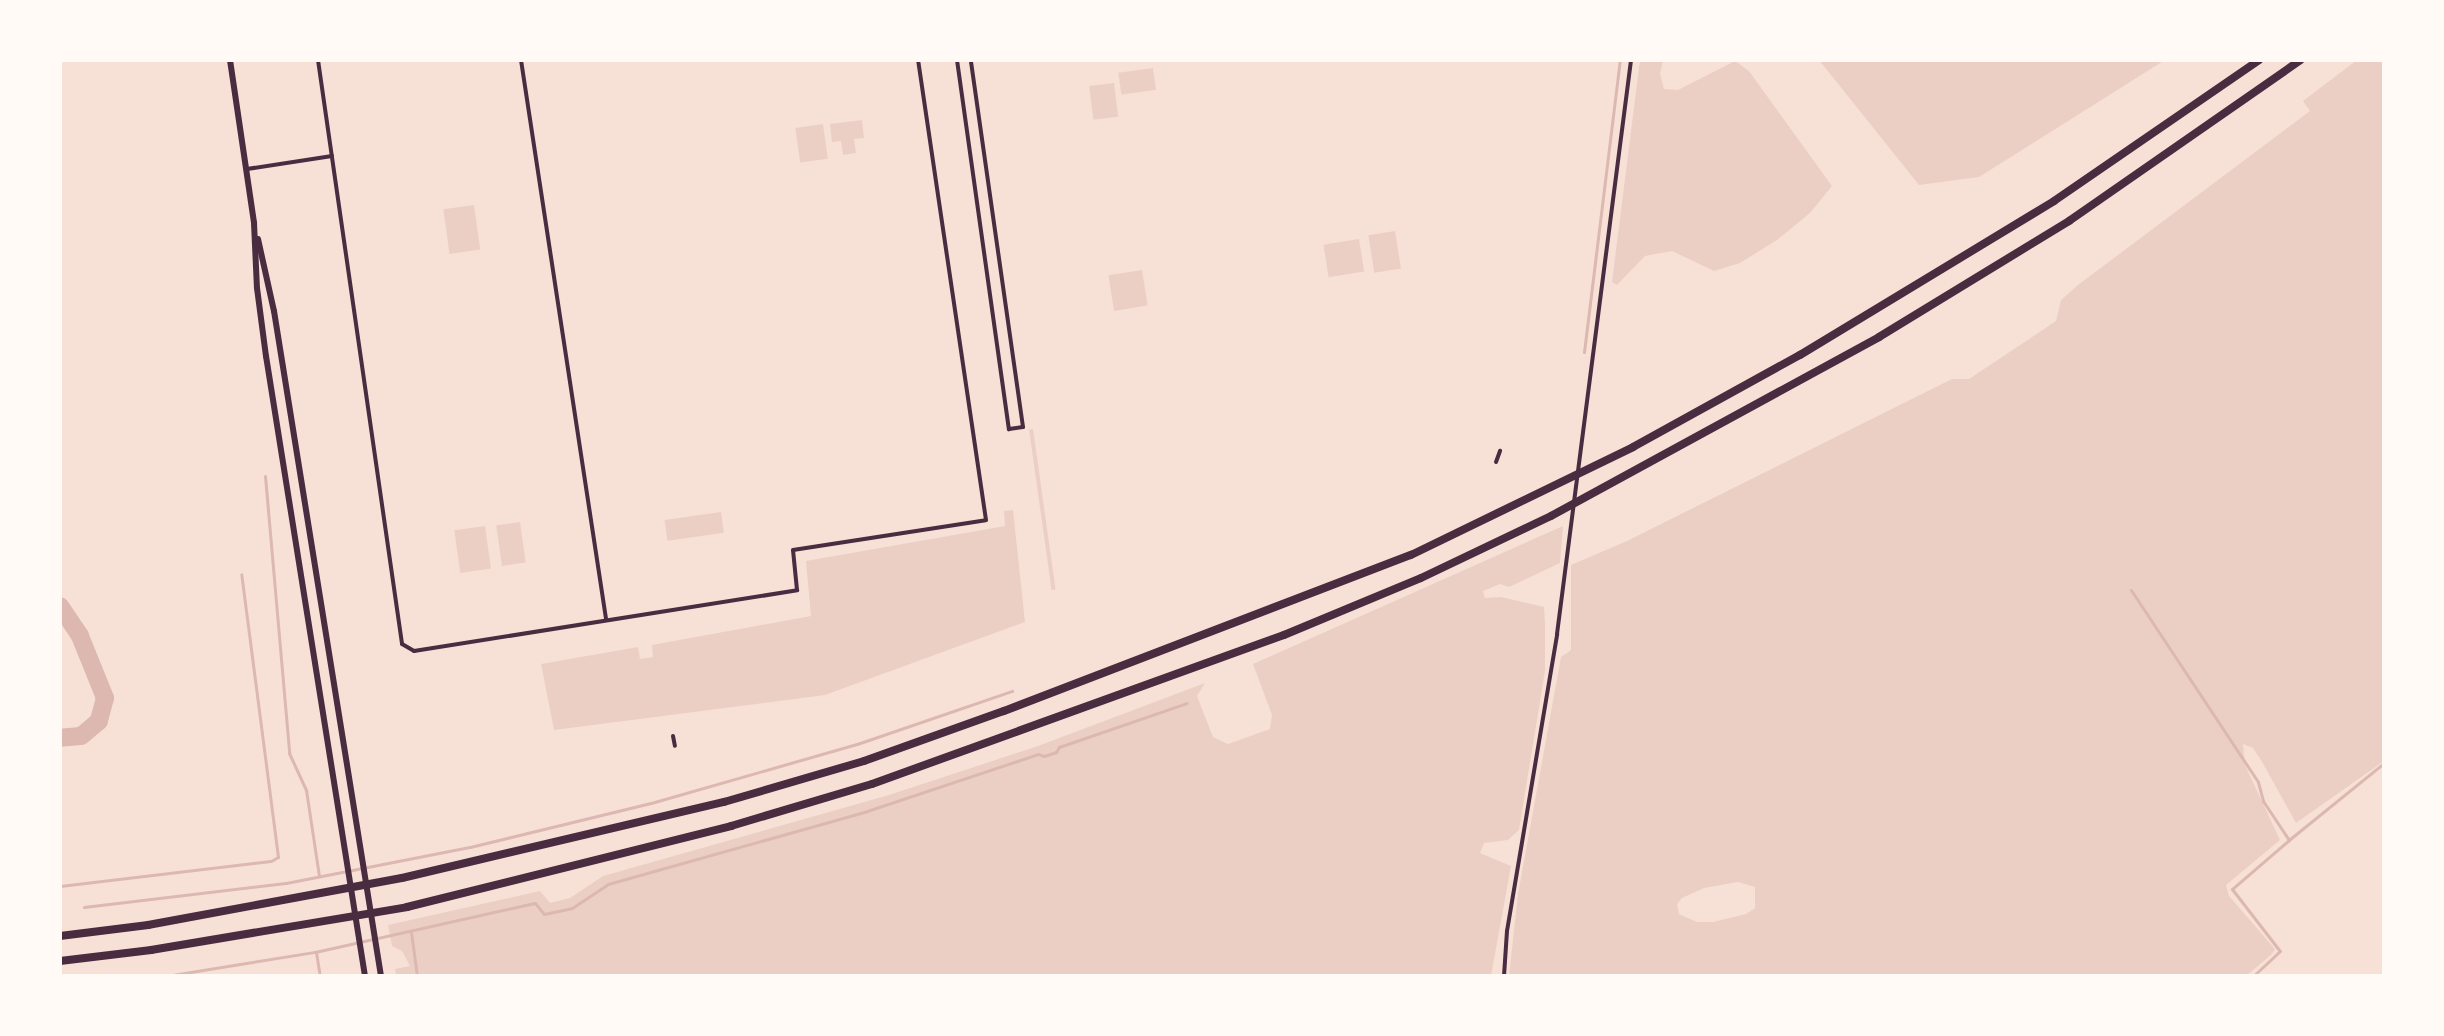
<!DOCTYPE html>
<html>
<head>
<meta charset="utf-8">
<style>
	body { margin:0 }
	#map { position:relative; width:2444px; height:1036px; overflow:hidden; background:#f7e1d7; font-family:Inter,sans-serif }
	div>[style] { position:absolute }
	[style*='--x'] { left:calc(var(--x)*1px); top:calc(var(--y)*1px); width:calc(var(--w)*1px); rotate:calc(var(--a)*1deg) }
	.green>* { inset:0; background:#ebcfc5; transform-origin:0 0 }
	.stream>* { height:3px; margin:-1.5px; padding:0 1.5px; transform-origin:1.5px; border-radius:1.5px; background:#dcb8b0 }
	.river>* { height:18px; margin:-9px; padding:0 9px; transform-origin:9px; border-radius:9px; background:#dcb8b0 }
	.minor>* { height:4px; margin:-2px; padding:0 2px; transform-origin:2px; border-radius:2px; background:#4a2c40 }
	.secondary>* { height:6px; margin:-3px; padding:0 3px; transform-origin:3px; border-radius:3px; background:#4a2c40 }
	.motorway>* { height:8px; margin:-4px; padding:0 4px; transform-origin:4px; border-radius:4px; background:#4a2c40 }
	span { translate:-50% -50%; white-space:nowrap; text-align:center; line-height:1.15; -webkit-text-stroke:8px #fffaf5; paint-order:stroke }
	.frame { position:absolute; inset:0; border:62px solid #fffaf5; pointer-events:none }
</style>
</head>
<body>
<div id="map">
	<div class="green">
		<i style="clip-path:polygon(1640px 60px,1663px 60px,1660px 74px,1664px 89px,1678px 90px,1735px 61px,1749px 71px,1832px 186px,1810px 213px,1777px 240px,1740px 263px,1714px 271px,1672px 251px,1645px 256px,1617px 285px,1612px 282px)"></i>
		<i style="clip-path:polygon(1819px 60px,2165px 60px,1979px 177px,1919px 185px)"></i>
		<i style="clip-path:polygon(evenodd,2357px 60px,2384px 60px,2384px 761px,2296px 823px,2261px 760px,2253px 748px,2243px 744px,2245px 765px,2280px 840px,2226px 885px,2229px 896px,2275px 949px,2272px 954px,2246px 976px,1509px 976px,1518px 894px,1561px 657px,1571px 650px,1571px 565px,1627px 541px,1952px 379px,1969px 379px,2056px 321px,2061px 300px,2078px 285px,2310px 111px,2303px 101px,2357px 60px,1738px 882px,1755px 887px,1755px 908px,1746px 914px,1713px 922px,1697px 922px,1679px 914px,1677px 904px,1682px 898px,1704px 888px,1738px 882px)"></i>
		<i style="left:1153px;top:68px;width:22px;height:35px;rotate:82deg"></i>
		<i style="left:1114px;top:83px;width:34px;height:25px;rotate:83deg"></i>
		<i style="clip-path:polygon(862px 120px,864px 138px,854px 139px,856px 153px,843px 155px,841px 141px,832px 142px,830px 124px)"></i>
		<i style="left:823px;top:124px;width:35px;height:28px;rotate:82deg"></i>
		<i style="left:474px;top:205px;width:45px;height:31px;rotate:82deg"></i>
		<i style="left:1395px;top:231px;width:38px;height:27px;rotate:81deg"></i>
		<i style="left:1359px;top:239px;width:33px;height:36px;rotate:81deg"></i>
		<i style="left:1142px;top:270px;width:36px;height:34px;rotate:81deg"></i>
		<i style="left:1033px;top:429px;width:162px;height:4px;rotate:82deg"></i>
		<i style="clip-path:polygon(1013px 510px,1025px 622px,825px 695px,554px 730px,541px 664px,638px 647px,640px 659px,653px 657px,652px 645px,811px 616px,806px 561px,1005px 526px,1004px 511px)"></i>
		<i style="left:721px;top:512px;width:21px;height:57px;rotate:82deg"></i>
		<i style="left:520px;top:522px;width:41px;height:24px;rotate:82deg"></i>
		<i style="left:485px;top:526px;width:43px;height:31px;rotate:82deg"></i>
		<i style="clip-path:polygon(1563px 526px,1560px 563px,1509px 587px,1500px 584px,1483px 591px,1485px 598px,1501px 597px,1544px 607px,1545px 624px,1545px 671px,1519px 830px,1508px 840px,1484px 843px,1480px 853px,1511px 866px,1491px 976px,396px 976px,395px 969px,410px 966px,402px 951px,392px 946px,388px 925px,540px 891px,550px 903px,570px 898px,603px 876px,889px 795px,1038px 746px,1205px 683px,1197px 696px,1213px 737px,1228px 744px,1270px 729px,1272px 715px,1253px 664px)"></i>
	</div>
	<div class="stream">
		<i style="--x:1584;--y:352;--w:294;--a:-83"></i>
		<i style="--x:265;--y:476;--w:278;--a:85"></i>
		<i style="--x:289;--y:753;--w:41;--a:65.3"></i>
		<i style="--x:306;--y:790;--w:87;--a:81.4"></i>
		<i style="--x:2131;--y:590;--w:230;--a:56.5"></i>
		<i style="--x:2258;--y:782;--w:20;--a:75"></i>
		<i style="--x:2263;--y:801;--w:47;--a:56.3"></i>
		<i style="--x:2289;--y:840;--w:75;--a:139.3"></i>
		<i style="--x:2232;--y:889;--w:78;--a:52.3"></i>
		<i style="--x:2280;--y:951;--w:37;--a:137"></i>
		<i style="--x:2290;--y:839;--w:121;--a:-39"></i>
		<i style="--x:60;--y:886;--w:212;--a:-6.8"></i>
		<i style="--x:271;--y:861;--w:8;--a:-30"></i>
		<i style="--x:278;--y:857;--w:285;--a:-97.4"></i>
		<i style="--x:84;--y:907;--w:203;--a:-6.8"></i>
		<i style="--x:286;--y:883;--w:187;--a:-11.1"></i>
		<i style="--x:470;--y:847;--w:186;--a:-13.7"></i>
		<i style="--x:651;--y:803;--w:214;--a:-16"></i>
		<i style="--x:857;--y:744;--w:164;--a:-18.9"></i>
		<i style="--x:411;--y:932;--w:44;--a:82.2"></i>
		<i style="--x:316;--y:952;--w:24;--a:81"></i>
		<i style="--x:166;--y:976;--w:151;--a:-9.2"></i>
		<i style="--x:315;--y:952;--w:225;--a:-12.6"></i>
		<i style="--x:535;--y:903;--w:14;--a:51"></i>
		<i style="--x:544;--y:914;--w:29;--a:-12"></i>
		<i style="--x:572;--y:908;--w:43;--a:-33.7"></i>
		<i style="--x:608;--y:884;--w:269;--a:-15.7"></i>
		<i style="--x:867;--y:811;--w:180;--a:-18.4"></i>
		<i style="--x:1038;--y:754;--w:6;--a:18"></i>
		<i style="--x:1044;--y:756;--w:13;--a:-18"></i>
		<i style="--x:1056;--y:752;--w:6;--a:-59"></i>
		<i style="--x:1059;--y:747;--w:135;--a:-19"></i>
	</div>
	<div class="river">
		<i style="--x:60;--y:606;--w:36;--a:56"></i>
		<i style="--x:80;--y:636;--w:67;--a:68"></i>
		<i style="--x:105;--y:698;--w:24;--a:105"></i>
		<i style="--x:99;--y:721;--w:23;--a:140"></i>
		<i style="--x:81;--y:736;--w:21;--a:175"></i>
	</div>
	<div class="minor">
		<i style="--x:318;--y:60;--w:590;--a:81.81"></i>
		<i style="--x:402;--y:644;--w:14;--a:30"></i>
		<i style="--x:414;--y:651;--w:388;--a:-9"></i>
		<i style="--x:797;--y:590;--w:40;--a:-95.7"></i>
		<i style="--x:793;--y:550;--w:195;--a:-8.8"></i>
		<i style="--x:986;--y:520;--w:465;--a:-98.4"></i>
		<i style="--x:521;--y:60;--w:565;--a:81.35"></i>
		<i style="--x:957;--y:60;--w:373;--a:82"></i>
		<i style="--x:1009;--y:429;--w:14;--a:-8"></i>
		<i style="--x:1023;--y:427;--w:371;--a:-98.1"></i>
		<i style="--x:247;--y:169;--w:86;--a:-8.7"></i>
		<i style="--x:1496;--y:462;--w:12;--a:-70"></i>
		<i style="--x:673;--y:736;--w:10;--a:79"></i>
		<i style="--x:1504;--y:976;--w:45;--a:-86.2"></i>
		<i style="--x:1507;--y:931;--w:301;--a:-80.4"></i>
		<i style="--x:1557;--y:634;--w:579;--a:-82.65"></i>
	</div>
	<div class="secondary">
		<i style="--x:230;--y:60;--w:165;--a:81.6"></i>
		<i style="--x:254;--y:223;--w:65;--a:87.4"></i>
		<i style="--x:257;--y:288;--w:69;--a:82.5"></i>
		<i style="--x:266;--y:356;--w:628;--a:80.93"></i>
		<i style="--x:258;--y:239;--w:74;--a:77.5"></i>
		<i style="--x:274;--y:311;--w:674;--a:80.86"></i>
	</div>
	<div class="motorway">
		<i style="--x:60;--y:936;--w:89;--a:-7.1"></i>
		<i style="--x:148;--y:925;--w:258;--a:-10.5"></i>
		<i style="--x:402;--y:878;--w:331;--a:-13.3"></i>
		<i style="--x:724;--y:802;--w:146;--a:-16.3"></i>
		<i style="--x:864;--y:761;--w:149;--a:-19.7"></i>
		<i style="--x:1004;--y:711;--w:436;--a:-21"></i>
		<i style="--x:1411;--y:555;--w:247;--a:-25.9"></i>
		<i style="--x:1633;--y:447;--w:191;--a:-28.9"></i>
		<i style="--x:1800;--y:355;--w:297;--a:-31.2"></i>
		<i style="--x:2054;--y:201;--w:249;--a:-34.5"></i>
		<i style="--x:60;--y:961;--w:92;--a:-6.9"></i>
		<i style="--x:151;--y:950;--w:260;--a:-9.5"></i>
		<i style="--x:407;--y:907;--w:334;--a:-14"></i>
		<i style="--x:731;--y:826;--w:147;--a:-16.6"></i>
		<i style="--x:872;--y:784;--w:438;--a:-19.9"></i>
		<i style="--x:1284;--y:635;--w:148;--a:-22.6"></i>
		<i style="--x:1421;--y:578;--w:144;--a:-25.5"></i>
		<i style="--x:1551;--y:516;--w:374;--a:-28.6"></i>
		<i style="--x:1879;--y:337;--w:223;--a:-31.4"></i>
		<i style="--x:2069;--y:221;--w:282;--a:-34.8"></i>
	</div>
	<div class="frame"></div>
</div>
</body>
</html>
